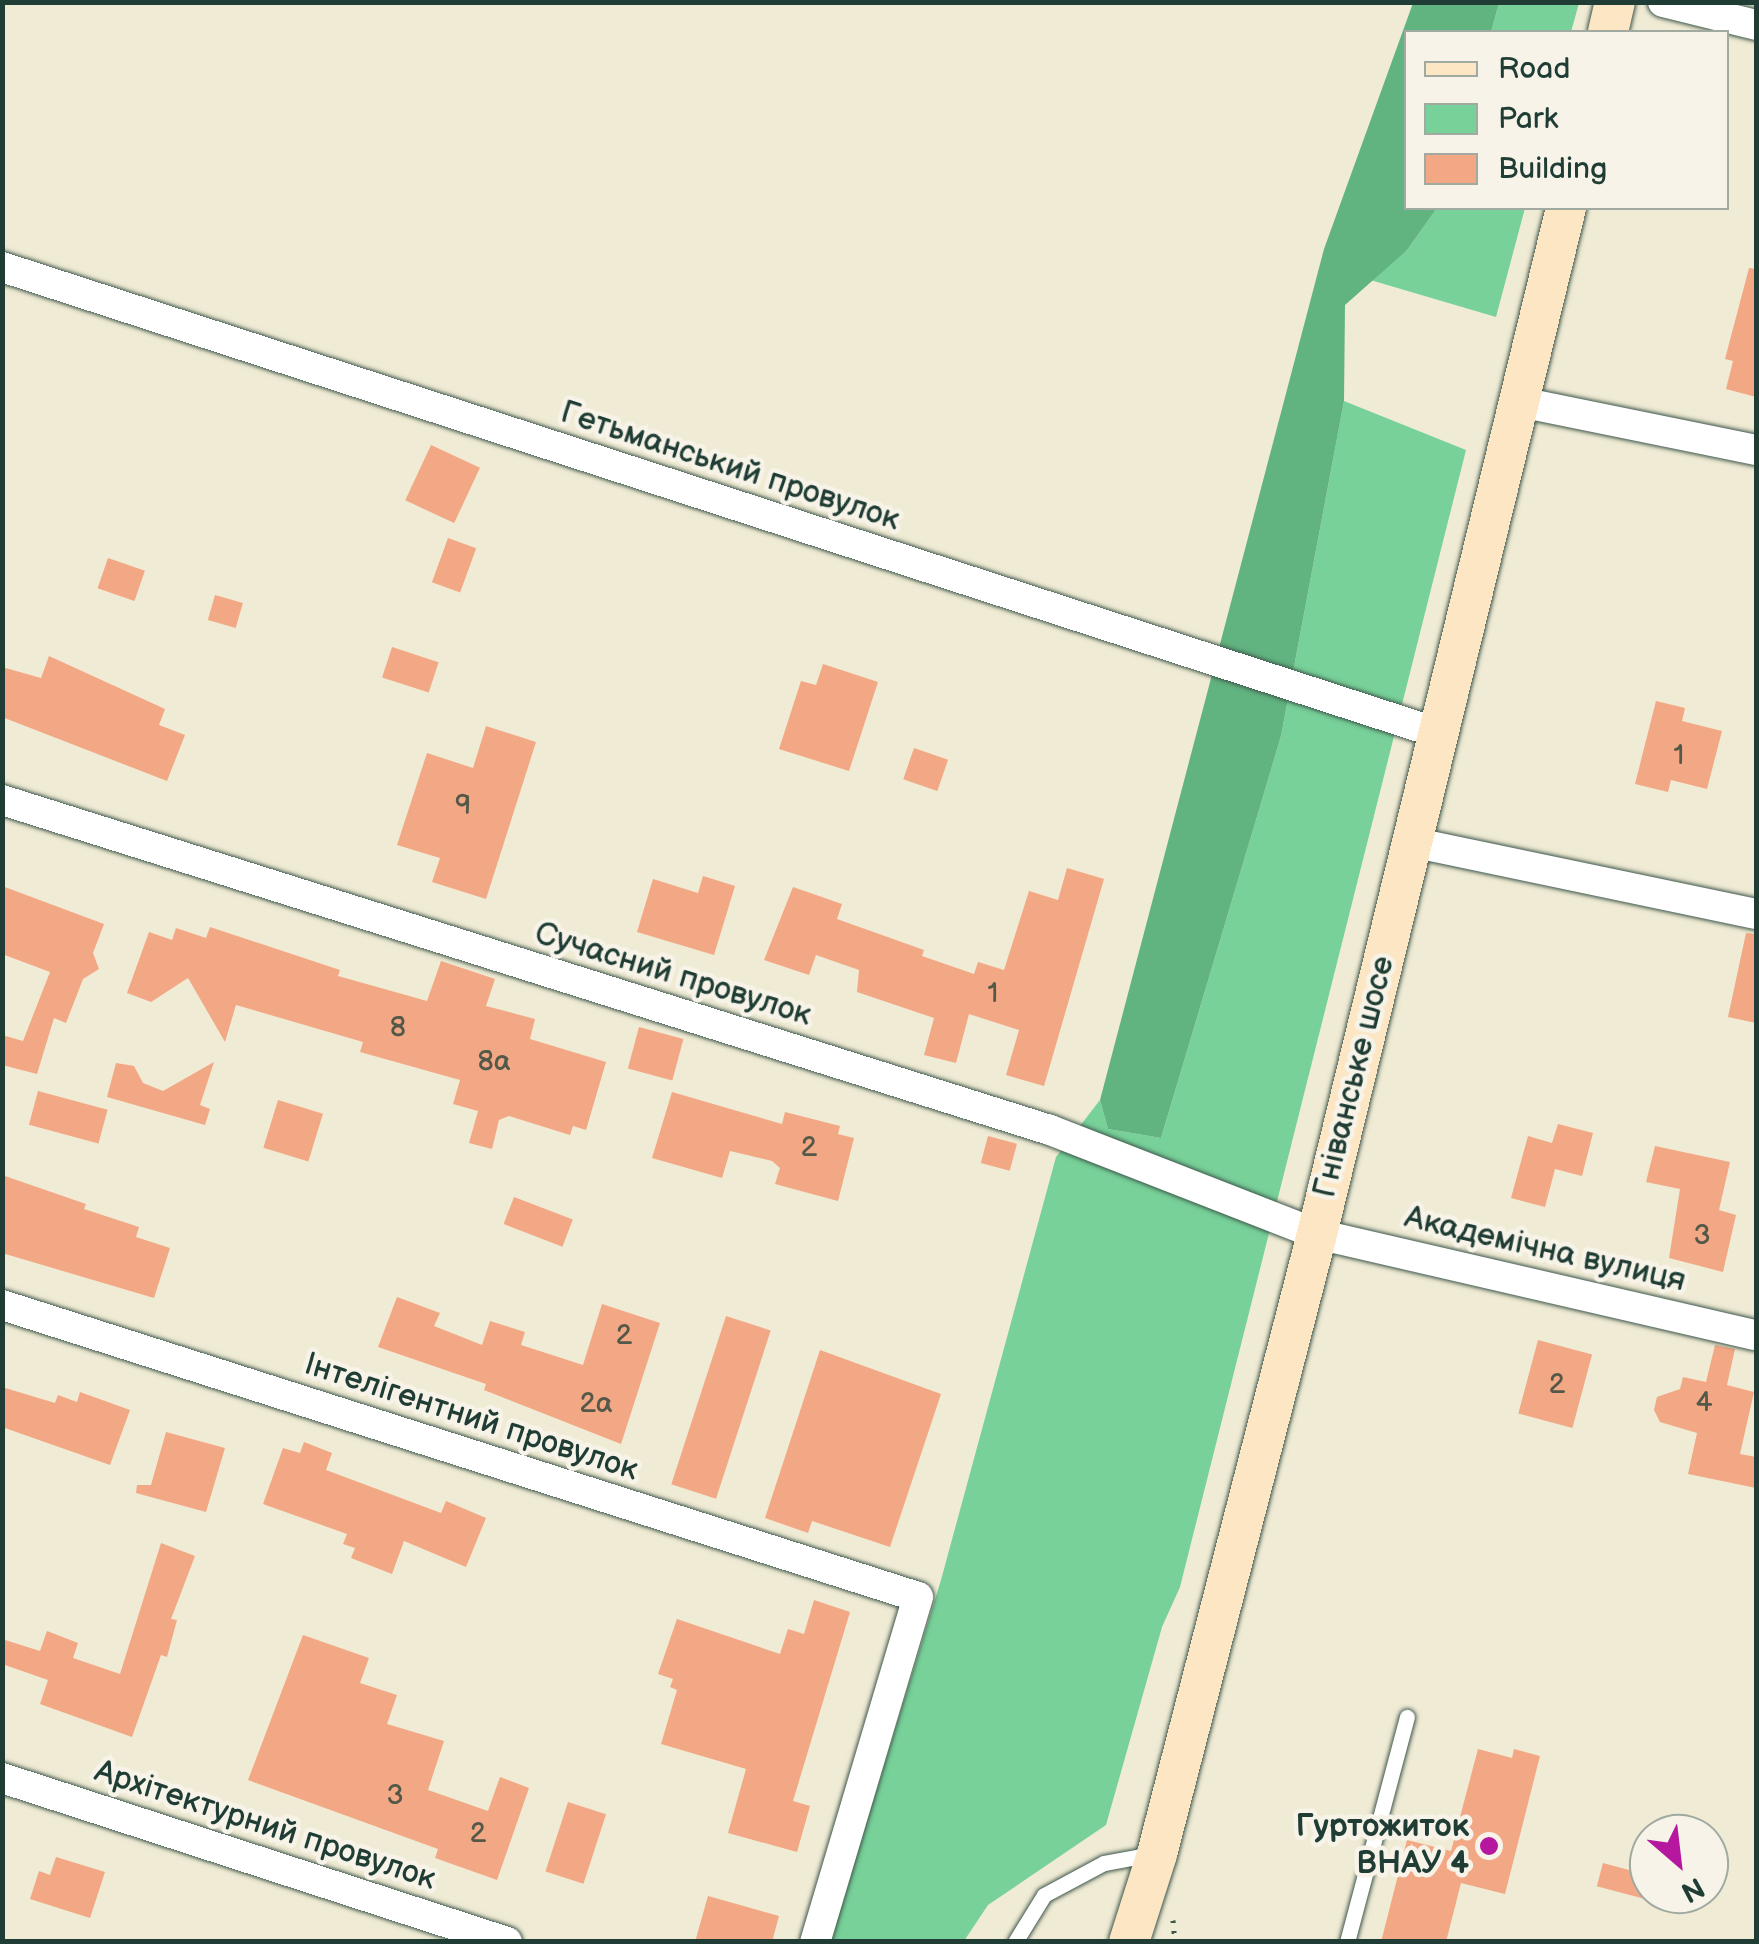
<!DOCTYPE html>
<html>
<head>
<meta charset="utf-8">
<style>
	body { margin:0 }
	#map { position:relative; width:1759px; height:1944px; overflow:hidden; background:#f0ebd4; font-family:"Balsamiq Sans",sans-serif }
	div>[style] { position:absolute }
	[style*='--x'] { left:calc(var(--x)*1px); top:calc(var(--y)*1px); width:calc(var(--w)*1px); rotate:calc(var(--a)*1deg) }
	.green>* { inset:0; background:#77d198 }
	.forest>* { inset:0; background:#61b380 }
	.building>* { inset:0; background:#f2a885; transform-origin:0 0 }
	.path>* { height:5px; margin-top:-2.5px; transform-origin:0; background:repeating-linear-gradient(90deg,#3e574c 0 2.5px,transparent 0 10.5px) }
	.roads { filter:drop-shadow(0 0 2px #3e574c) drop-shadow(0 0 2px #3e574c) }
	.lane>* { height:15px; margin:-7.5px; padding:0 7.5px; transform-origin:7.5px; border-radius:7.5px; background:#fff }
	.street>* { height:30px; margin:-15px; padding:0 15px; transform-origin:15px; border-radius:15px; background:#fff }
	.secondary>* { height:40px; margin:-20px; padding:0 20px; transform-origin:20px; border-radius:20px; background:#fce6c4 }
	.dots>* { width:28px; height:28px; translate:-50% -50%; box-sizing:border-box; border:5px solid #f7f3e8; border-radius:50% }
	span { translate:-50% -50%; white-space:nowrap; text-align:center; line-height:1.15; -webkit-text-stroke:9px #f7f3e8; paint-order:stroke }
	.number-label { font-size:28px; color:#545848 }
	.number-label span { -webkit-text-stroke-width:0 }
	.street-label { font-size:32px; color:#1f3d34 }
	.poi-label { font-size:32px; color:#1f3d34; font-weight:700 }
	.right { translate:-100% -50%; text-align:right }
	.frame { position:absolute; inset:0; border:5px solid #1f3d34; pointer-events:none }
	.legend { position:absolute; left:1404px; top:30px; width:325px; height:180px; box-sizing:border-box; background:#f7f3e8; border:2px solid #a1aaa0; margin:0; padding:12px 18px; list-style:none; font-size:30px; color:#1f3d34 }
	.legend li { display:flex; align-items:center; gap:20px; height:50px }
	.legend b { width:50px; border:2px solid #a1aaa0 }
	.north { position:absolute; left:1629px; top:1814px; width:100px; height:100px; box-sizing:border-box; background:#f7f3e8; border:2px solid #a1aaa0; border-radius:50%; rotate:152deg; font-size:28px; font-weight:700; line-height:40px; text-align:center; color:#1f3d34 }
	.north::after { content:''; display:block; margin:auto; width:35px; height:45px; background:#b5179e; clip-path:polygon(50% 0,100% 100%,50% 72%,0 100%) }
</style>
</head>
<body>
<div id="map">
	<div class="green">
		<i style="clip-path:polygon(1499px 3px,1499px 2px,1579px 3px,1571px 32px,1491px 32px)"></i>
		<i style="clip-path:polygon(1437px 208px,1525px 208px,1496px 317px,1367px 279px,1407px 250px)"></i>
		<i style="clip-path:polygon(1344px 401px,1466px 450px,1180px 1587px,1162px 1627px,1106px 1825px,988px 1905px,964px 1941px,830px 1942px,941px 1580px,1056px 1157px,1100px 1100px,1108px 1129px,1161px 1138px,1281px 736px)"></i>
	</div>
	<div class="forest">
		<i style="clip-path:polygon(1413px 3px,1499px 3px,1491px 32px,1406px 32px,1406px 208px,1437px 208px,1407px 250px,1345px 305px,1344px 401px,1281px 736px,1161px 1138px,1108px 1129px,1100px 1100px,1324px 249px)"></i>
	</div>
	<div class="building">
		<i style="clip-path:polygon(1749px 268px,1756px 269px,1756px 397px,1726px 389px,1733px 361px,1725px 359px)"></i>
		<i style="left:431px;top:445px;width:54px;height:61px;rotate:25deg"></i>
		<i style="left:448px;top:538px;width:30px;height:47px;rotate:20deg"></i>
		<i style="left:108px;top:558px;width:39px;height:32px;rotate:19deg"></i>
		<i style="left:215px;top:595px;width:29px;height:26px;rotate:16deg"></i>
		<i style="left:392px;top:647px;width:49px;height:32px;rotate:18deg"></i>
		<i style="clip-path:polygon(49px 656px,165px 709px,159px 725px,185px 735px,167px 781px,2px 717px,2px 667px,41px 678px)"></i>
		<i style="clip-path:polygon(823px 664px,878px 682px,849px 771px,779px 749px,801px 681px,816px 685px)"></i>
		<i style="clip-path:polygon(1656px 701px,1685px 708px,1682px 721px,1722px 731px,1707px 789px,1671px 780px,1668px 792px,1635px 784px)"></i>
		<i style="clip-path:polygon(486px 726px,536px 742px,486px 899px,432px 882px,440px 858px,397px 845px,427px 753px,473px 768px)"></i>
		<i style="left:914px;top:748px;width:36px;height:33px;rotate:19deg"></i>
		<i style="clip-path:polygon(1067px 868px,1104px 879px,1044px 1086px,1006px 1075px,1019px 1030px,969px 1014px,956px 1063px,924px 1055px,934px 1018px,857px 992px,859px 970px,816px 955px,809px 975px,764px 960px,793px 887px,842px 904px,837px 919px,924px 950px,922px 956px,974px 974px,978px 962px,1004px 970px,1029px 891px,1058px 900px)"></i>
		<i style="clip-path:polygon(703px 876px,735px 886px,714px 955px,637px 932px,653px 879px,698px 893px)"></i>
		<i style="clip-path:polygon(2px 886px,104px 924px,93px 953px,99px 969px,83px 979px,66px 1023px,54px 1018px,37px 1074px,2px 1065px,2px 1035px,23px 1041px,50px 972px,2px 954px)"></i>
		<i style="clip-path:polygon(210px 927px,340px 970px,338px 976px,427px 1001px,441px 961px,495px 979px,486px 1006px,535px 1019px,530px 1039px,606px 1062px,586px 1130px,573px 1126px,570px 1135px,509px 1116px,499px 1120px,492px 1149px,469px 1143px,478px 1111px,453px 1104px,460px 1080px,360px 1052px,363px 1042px,236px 1005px,225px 1042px,188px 978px,151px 1002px,127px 993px,149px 932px,172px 940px,176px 928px,206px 938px)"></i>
		<i style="clip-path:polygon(1746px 933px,1756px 934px,1756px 1023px,1728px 1017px)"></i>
		<i style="left:639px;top:1027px;width:46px;height:43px;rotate:15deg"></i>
		<i style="clip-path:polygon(214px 1062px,200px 1105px,210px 1109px,205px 1125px,107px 1097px,116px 1063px,134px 1066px,143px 1083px,163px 1091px)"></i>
		<i style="left:38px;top:1091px;width:72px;height:35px;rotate:15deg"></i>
		<i style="clip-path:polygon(672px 1092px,782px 1124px,785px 1112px,840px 1126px,838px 1134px,854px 1138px,838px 1201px,775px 1184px,780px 1168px,772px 1161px,730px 1151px,722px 1178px,652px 1158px)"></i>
		<i style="left:278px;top:1100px;width:47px;height:50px;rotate:17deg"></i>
		<i style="clip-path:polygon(1558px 1124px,1593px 1133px,1582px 1176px,1555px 1169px,1545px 1207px,1511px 1198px,1528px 1136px,1552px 1143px)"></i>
		<i style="left:988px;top:1136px;width:30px;height:28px;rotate:15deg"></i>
		<i style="clip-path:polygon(1655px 1146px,1730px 1162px,1719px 1210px,1736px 1215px,1723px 1272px,1669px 1258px,1680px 1189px,1646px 1182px)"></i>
		<i style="clip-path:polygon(2px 1175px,86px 1204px,84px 1209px,139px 1227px,136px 1237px,170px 1248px,154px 1298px,2px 1253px)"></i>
		<i style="left:514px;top:1197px;width:63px;height:29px;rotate:21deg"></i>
		<i style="clip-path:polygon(397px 1297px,440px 1313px,434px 1326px,482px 1345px,490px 1321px,525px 1332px,521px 1345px,583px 1365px,602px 1304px,660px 1323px,621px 1444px,484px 1390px,486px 1384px,378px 1347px)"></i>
		<i style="left:726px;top:1316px;width:47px;height:177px;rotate:18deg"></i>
		<i style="left:1538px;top:1340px;width:56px;height:76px;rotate:15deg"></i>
		<i style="clip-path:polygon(1715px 1345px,1735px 1349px,1727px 1385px,1754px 1392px,1740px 1454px,1756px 1457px,1756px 1488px,1688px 1474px,1697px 1433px,1660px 1422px,1654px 1410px,1657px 1397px,1680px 1389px,1683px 1377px,1706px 1382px)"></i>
		<i style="clip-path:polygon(820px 1350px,941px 1394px,890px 1547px,812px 1521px,808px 1533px,765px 1518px)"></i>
		<i style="clip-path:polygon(2px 1387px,55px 1403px,58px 1395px,77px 1402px,80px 1392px,130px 1410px,110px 1465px,2px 1427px)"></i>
		<i style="clip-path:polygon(166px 1432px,225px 1448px,206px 1512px,136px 1493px,137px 1485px,151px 1485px)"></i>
		<i style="clip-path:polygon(304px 1442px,332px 1453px,326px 1470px,441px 1513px,446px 1501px,486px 1518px,466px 1567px,404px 1541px,392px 1574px,351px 1558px,355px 1548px,343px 1544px,347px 1534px,263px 1504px,283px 1448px,300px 1453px)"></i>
		<i style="clip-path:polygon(161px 1543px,195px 1556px,171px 1619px,177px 1620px,167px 1657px,161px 1655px,132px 1737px,40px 1704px,48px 1680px,2px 1664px,2px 1639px,40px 1651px,47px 1631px,78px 1643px,73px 1658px,120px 1674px)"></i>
		<i style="clip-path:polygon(814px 1600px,850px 1612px,793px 1801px,810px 1806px,797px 1852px,728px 1833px,746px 1769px,661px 1744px,677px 1690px,670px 1687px,673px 1679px,658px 1674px,677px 1619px,780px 1654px,788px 1629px,804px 1634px)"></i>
		<i style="clip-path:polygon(303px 1635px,369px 1658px,360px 1683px,397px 1695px,387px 1724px,444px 1741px,428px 1790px,488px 1811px,500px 1777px,529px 1788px,497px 1880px,435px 1858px,438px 1849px,248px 1780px)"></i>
		<i style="clip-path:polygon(1478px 1749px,1512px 1758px,1514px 1749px,1540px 1756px,1505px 1894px,1461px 1883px,1446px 1942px,1381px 1942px,1407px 1840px,1451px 1851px)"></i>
		<i style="left:568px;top:1802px;width:40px;height:73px;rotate:18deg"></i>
		<i style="clip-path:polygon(56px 1857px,105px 1872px,90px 1918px,30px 1899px,39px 1871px,50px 1875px)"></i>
		<i style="left:1603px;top:1863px;width:48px;height:24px;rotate:15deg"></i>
		<i style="clip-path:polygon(708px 1896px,779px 1916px,772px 1942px,695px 1942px)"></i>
	</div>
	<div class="path">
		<i style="--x:1173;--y:1920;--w:22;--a:85"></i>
	</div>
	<div class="roads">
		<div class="lane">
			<i style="--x:1015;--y:1942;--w:55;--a:-58.3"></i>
			<i style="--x:1044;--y:1895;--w:68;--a:-28.1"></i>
			<i style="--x:1104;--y:1863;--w:50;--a:-10.4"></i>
			<i style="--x:1347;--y:1942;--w:233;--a:-75.1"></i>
		</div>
		<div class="street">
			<i style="--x:1663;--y:2;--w:96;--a:13.9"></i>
			<i style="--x:2;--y:267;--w:1507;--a:17.98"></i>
			<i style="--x:1520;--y:402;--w:241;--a:11.5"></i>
			<i style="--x:2;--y:800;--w:1099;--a:17.48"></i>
			<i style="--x:1050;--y:1130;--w:287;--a:21.3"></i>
			<i style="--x:1317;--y:1234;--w:450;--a:13"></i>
			<i style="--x:1411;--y:842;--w:352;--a:11.8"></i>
			<i style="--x:2;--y:1305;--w:961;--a:17.68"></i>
			<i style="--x:918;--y:1597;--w:360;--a:106.6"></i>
			<i style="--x:2;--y:1778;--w:531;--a:17.99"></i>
		</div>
		<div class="secondary">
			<i style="--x:1608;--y:32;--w:31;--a:-77"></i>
			<i style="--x:1129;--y:1942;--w:92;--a:-72.3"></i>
			<i style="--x:1157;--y:1854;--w:640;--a:-75.53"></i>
			<i style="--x:1317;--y:1234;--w:1056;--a:-76.36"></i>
		</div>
	</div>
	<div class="dots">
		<i style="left:1489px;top:1846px;background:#b5179e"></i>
	</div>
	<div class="number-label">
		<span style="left:1679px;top:756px">1</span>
		<span style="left:463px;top:806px">9</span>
		<span style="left:993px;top:994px">1</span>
		<span style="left:398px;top:1028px">8</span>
		<span style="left:494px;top:1062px">8а</span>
		<span style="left:809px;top:1148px">2</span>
		<span style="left:1702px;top:1236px">3</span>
		<span style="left:624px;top:1336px">2</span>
		<span style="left:1557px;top:1385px">2</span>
		<span style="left:1704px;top:1403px">4</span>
		<span style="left:596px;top:1404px">2а</span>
		<span style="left:395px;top:1796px">3</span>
		<span style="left:478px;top:1834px">2</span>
	</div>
	<div class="street-label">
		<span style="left:730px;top:467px;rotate:18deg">Гетьманський провулок</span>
		<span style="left:673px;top:975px;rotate:17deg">Сучасний провулок</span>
		<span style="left:1355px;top:1077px;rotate:-76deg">Гніванське шосе</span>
		<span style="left:1545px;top:1250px;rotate:13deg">Академічна вулиця</span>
		<span style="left:471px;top:1418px;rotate:18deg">Інтелігентний провулок</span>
		<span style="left:265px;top:1826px;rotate:18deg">Архітектурний провулок</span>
	</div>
	<div class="poi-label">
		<span class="right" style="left:1469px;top:1846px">Гуртожиток<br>ВНАУ 4</span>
	</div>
	<div class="frame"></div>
	<ul class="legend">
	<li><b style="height:12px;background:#fce6c4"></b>Road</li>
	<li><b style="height:28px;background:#77d198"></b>Park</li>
	<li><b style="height:28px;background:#f2a885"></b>Building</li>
	</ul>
	<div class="north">N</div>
</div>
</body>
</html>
